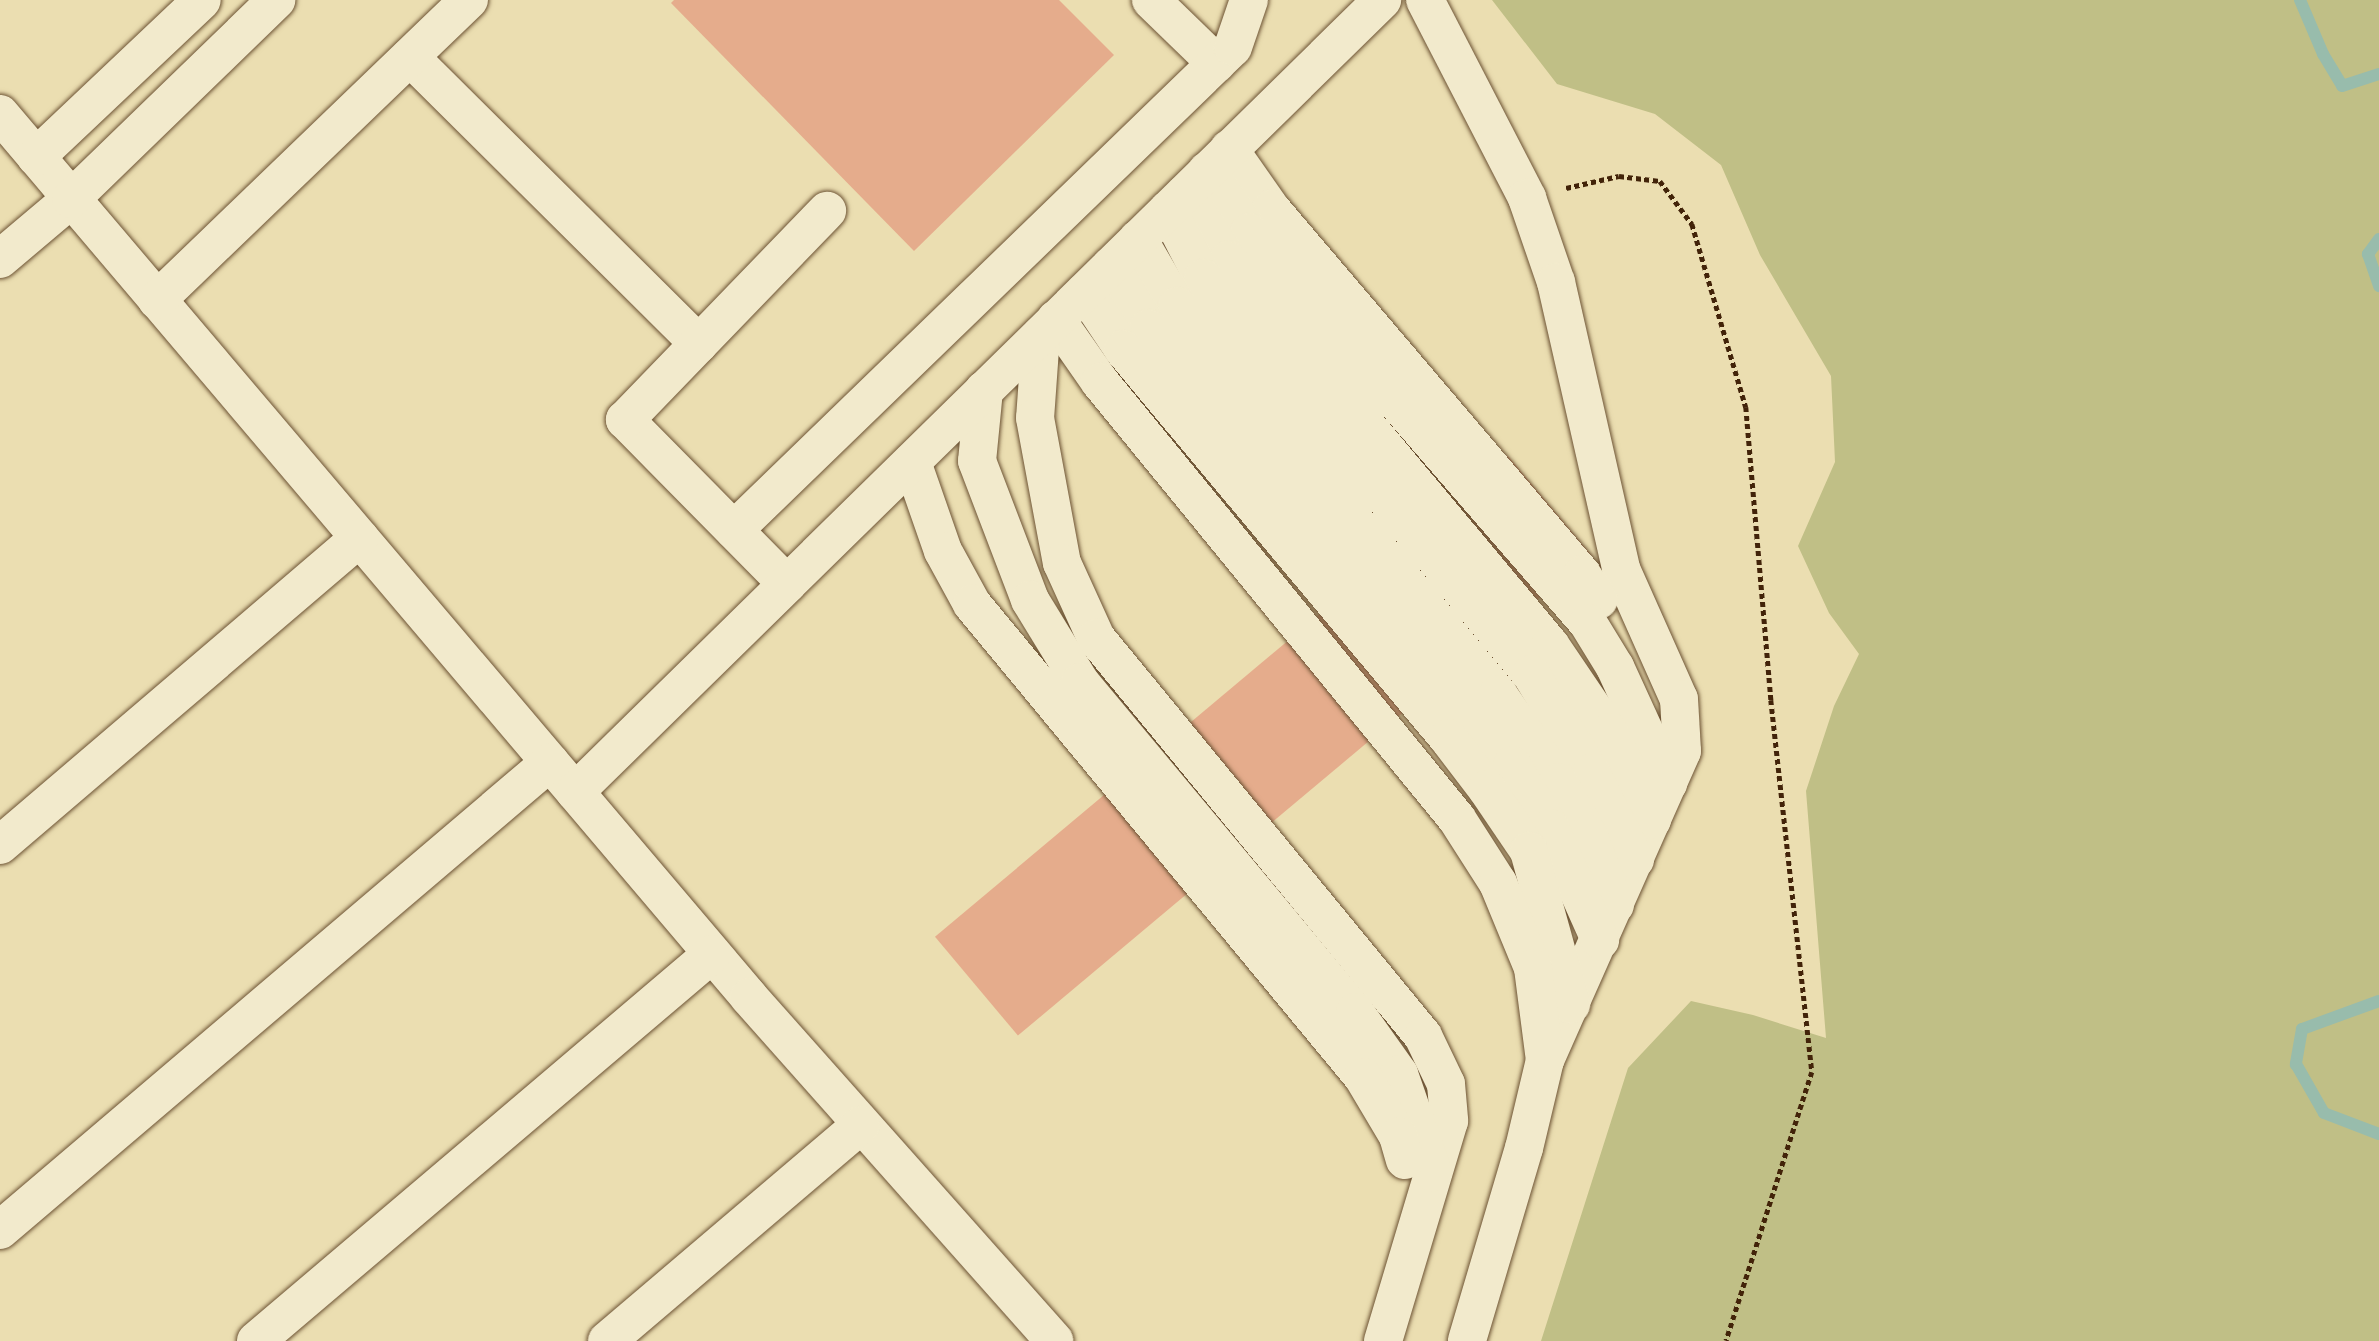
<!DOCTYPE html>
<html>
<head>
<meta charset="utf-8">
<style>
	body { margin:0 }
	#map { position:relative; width:2379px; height:1341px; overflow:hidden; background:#ebdeb1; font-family:"IM FELL DW Pica",serif }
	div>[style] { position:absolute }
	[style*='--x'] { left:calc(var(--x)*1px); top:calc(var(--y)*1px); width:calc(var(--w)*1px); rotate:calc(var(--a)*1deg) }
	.green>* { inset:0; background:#c0bf86 }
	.stream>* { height:12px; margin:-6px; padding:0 6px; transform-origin:6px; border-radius:6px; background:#98bcac }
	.building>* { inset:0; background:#e5ac8c; transform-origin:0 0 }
	.path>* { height:4.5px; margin-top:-2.25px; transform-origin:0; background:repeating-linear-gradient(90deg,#422309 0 5px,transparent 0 8.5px) }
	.roads { filter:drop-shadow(0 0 2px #6c5233) drop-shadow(0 0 2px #6c5233) }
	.minor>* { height:38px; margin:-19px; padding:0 19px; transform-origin:19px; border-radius:19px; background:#f2eacc }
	span { translate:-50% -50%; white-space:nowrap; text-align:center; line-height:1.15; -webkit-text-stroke:7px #f2eacc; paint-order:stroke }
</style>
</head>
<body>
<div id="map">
	<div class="green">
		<i style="clip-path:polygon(1492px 0,2379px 0,2379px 1341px,1541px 1341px,1628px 1068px,1691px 1001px,1753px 1015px,1826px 1038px,1806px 791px,1834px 706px,1859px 654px,1829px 613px,1798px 546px,1835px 462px,1831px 376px,1760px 255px,1721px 165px,1655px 114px,1557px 84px)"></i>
	</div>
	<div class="stream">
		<i style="--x:2300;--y:0;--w:59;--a:66.9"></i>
		<i style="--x:2323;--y:54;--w:37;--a:59"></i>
		<i style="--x:2342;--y:86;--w:39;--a:-18"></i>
		<i style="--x:2379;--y:239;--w:19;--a:126"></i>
		<i style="--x:2368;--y:254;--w:34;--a:71"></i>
		<i style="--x:2379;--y:1001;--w:82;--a:160"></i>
		<i style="--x:2302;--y:1029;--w:36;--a:100"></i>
		<i style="--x:2296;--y:1064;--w:56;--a:60.3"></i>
		<i style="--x:2324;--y:1113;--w:59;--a:20.9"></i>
	</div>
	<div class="building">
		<i style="clip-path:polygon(674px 0,1059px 0,1114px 55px,914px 251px,671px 3px)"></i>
		<i style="left:1508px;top:456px;width:129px;height:748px;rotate:50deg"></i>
	</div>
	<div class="path">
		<i style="--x:1566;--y:188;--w:54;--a:-12.8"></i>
		<i style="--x:1619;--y:176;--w:41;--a:7"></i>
		<i style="--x:1660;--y:181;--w:54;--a:53.3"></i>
		<i style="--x:1692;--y:224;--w:191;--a:73.6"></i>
		<i style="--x:1746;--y:407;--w:294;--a:85.1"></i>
		<i style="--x:1771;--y:700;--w:374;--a:83.7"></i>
		<i style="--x:1812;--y:1072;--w:282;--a:107.7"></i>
	</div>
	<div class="roads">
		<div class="minor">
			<i style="--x:1151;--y:0;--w:91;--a:44.1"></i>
			<i style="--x:1425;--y:0;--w:223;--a:62.7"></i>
			<i style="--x:1527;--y:198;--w:89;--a:71"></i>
			<i style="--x:1556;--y:282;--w:294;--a:77.2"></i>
			<i style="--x:1621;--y:569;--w:142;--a:66"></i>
			<i style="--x:1679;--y:699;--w:52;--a:86.7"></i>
			<i style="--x:1682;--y:751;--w:338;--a:113.9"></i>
			<i style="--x:1545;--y:1060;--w:90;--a:103.4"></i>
			<i style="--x:1524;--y:1148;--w:201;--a:106.5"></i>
			<i style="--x:410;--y:57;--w:407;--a:44.8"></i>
			<i style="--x:0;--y:114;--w:1158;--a:49.69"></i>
			<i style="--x:749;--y:997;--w:460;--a:48.4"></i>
			<i style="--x:1229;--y:149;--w:73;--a:55"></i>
			<i style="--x:1271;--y:209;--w:480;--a:49.6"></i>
			<i style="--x:1582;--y:575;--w:30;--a:56"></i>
			<i style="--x:36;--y:157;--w:228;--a:-43.4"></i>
			<i style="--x:1207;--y:171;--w:74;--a:55.5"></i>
			<i style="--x:1249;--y:232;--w:517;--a:49.07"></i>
			<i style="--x:1588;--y:623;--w:52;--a:58.5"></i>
			<i style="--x:1615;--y:667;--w:128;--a:65.4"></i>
			<i style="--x:1185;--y:194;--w:79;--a:56.9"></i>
			<i style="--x:1228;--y:260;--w:502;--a:50.09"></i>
			<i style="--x:1550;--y:645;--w:105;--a:55.9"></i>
			<i style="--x:1609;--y:732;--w:98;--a:64"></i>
			<i style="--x:1168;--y:210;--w:76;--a:62.8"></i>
			<i style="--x:1203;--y:278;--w:514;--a:50.37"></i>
			<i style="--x:1531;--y:674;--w:116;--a:58.8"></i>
			<i style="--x:1591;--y:773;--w:97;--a:62.9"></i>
			<i style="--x:1138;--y:239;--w:78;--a:59.8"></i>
			<i style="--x:1177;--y:306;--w:504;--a:50.4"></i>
			<i style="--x:1498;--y:694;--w:107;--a:55.7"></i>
			<i style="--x:1558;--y:782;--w:60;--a:60"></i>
			<i style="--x:1588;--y:834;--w:76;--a:69.2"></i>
			<i style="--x:0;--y:259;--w:93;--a:-40.2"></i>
			<i style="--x:71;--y:199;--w:286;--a:-44.1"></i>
			<i style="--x:1111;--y:266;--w:72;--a:59.2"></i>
			<i style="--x:1148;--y:328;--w:569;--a:50.21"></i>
			<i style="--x:1512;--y:765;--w:74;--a:58.9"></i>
			<i style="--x:1550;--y:828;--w:123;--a:65.9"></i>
			<i style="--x:1085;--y:292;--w:69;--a:56.3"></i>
			<i style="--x:1123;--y:349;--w:507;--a:50.12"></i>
			<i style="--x:1448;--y:738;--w:64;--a:52.6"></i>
			<i style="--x:1487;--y:789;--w:75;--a:55.9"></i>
			<i style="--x:1529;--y:851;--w:159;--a:74.6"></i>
			<i style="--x:157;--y:300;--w:433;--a:-43.9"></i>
			<i style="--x:1056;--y:319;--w:77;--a:55.1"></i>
			<i style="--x:1100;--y:382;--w:564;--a:50.75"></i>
			<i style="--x:1457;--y:819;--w:76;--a:57.4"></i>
			<i style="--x:1498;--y:883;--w:92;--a:67.6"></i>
			<i style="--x:1533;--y:968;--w:93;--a:82.6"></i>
			<i style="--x:1041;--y:335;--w:83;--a:94.1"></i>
			<i style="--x:1035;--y:418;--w:147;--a:79.5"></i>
			<i style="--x:1062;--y:563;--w:82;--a:65.6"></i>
			<i style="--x:1096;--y:638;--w:515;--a:50.59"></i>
			<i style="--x:1423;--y:1036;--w:53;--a:64.4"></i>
			<i style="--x:1446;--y:1084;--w:37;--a:85"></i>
			<i style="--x:1449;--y:1121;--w:230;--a:106.7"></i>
			<i style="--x:984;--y:390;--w:71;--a:95.6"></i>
			<i style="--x:977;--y:461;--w:149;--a:69.1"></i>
			<i style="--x:1030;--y:600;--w:96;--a:58.6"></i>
			<i style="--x:1080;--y:682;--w:430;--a:50.2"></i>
			<i style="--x:1355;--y:1012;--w:76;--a:54.6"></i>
			<i style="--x:1399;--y:1074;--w:104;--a:70.9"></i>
			<i style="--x:912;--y:462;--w:94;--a:70.8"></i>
			<i style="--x:943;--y:551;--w:60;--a:61.3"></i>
			<i style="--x:972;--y:604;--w:614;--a:50.42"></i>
			<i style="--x:1363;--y:1077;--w:69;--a:59.3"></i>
			<i style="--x:1398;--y:1136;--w:25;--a:74"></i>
			<i style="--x:734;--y:530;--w:694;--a:-44.07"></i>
			<i style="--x:1233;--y:47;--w:50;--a:-71.2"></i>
			<i style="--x:787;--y:584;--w:231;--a:-134.6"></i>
			<i style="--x:625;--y:420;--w:291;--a:-46"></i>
			<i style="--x:575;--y:792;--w:1131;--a:-44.46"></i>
			<i style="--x:0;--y:845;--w:473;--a:-40.5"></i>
			<i style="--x:0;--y:1230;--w:722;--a:-40.39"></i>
			<i style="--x:256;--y:1341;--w:598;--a:-40.32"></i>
			<i style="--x:607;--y:1341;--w:333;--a:-40.4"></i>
		</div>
	</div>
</div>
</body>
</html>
